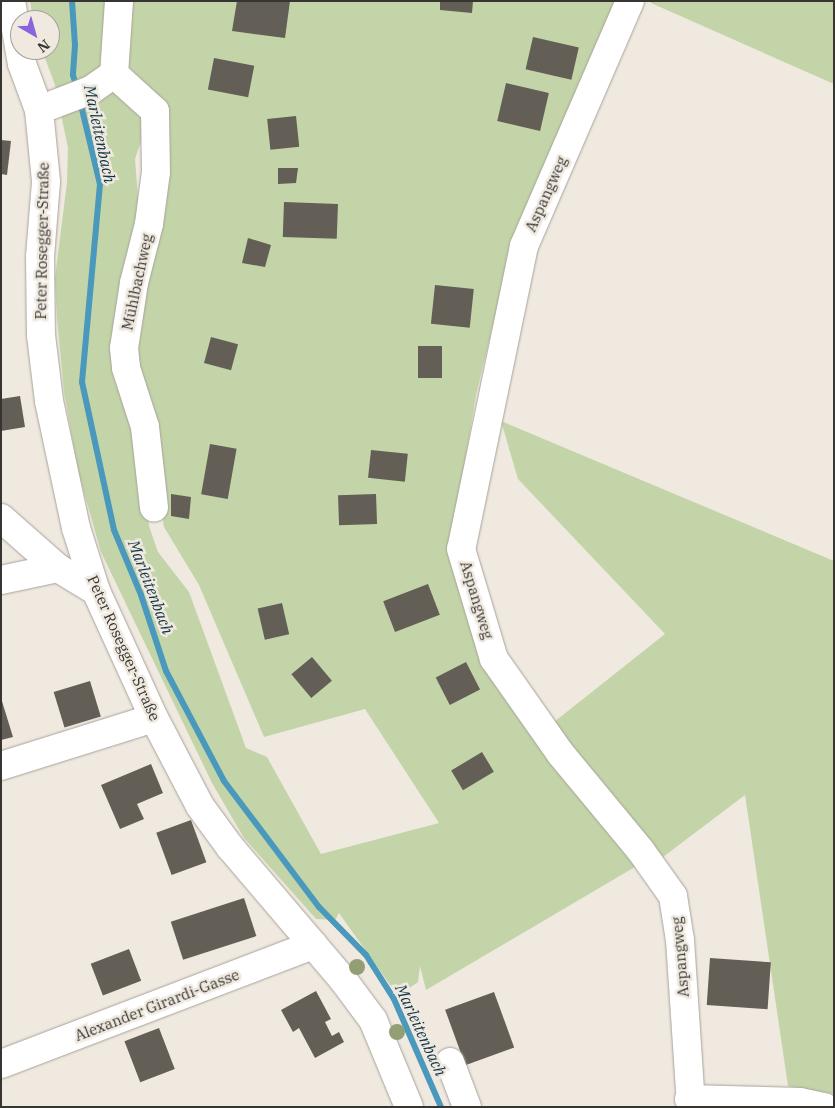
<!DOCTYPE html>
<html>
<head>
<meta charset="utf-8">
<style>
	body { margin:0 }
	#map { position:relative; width:835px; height:1108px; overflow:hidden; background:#efe9e0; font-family:"IBM Plex Serif",serif }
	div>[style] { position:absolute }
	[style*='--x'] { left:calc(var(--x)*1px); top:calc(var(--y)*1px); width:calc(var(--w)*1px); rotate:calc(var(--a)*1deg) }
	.green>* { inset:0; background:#c3d5a8 }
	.stream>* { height:6px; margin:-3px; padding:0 3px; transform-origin:3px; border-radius:3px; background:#4a98bb }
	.building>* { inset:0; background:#635e56; transform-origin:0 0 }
	.roads { filter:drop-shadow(0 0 1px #a8a29a) drop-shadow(0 0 1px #a8a29a) }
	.minor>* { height:28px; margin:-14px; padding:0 14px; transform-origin:14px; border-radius:14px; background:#fff }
	.trees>* { width:16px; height:16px; margin:-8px; border-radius:50%; background:#949e74 }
	span { translate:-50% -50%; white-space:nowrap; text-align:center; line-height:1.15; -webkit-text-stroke:5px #efe9e0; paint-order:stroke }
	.street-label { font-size:15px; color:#373531 }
	.water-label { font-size:16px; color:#123545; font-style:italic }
	.frame { position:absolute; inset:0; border:2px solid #373531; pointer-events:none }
	.north { position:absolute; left:10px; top:10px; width:50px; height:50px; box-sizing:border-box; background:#efe9e0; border:1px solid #a5a19a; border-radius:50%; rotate:142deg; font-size:14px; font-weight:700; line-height:20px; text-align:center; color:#373531 }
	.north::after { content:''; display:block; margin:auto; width:18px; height:22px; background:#8a63dd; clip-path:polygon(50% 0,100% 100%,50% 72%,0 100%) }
</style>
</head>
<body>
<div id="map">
	<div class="green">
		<i style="clip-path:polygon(30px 1px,109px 1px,106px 21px,147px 124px,135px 159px,139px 210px,119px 338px,111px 363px,130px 425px,145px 490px,149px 526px,158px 552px,189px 592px,246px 748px,267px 757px,321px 854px,439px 823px,365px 709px,264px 737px,199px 585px,164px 527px,144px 409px,131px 366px,156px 100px,126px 63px,129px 1px,624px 1px,509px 259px,476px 395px,450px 553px,487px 667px,640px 864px,426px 990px,420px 966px,418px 982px,398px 996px,339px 913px,335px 920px,316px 919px,244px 838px,212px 783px,101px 552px,78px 471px,64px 392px,57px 318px,55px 278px,67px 182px,68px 148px,55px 85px,42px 50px,50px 50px,50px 20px,33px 20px)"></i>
		<i style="clip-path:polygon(651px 1px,834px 1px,834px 84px,651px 3px)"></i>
		<i style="clip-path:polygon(501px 421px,834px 561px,834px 1094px,788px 1086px,745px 795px,663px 857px,549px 726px,665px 634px,518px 479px)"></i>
	</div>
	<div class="stream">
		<i style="--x:72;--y:1;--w:44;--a:86.1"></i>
		<i style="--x:75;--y:45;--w:30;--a:94"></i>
		<i style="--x:73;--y:75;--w:15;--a:74"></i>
		<i style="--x:80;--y:101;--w:85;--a:76.5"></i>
		<i style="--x:100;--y:184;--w:199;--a:95.2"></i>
		<i style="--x:82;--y:382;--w:151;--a:77.8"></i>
		<i style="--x:114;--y:530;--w:70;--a:67.4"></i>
		<i style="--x:141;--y:595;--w:80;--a:71.8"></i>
		<i style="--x:166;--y:671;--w:124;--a:62.2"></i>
		<i style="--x:224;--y:781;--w:158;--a:53"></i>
		<i style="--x:319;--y:907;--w:67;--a:45.6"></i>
		<i style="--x:366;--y:955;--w:52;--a:57.5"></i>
		<i style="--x:394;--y:999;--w:118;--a:66.5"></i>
	</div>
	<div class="building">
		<i style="clip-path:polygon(237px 1px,290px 1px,285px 38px,232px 31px)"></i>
		<i style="clip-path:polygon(440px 1px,473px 1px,472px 13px,440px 10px)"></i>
		<i style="left:533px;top:37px;width:47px;height:33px;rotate:13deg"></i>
		<i style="left:214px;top:58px;width:41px;height:32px;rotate:11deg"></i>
		<i style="left:506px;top:83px;width:44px;height:39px;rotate:13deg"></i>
		<i style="left:296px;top:116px;width:31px;height:29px;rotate:84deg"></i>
		<i style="clip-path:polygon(1px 140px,11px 141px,7px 175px,1px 174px)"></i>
		<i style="clip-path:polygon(278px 168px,298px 168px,296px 183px,278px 184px)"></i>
		<i style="left:284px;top:202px;width:54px;height:35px;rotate:2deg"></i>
		<i style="clip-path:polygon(248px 238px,271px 245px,265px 267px,242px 263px)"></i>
		<i style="left:435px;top:285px;width:39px;height:39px;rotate:6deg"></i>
		<i style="left:211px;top:337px;width:28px;height:27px;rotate:15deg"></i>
		<i style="left:418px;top:346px;width:24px;height:32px"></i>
		<i style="clip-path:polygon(20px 396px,25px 427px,1px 431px,1px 399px)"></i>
		<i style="left:210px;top:444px;width:27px;height:51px;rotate:10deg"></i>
		<i style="left:371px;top:450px;width:37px;height:28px;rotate:6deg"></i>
		<i style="clip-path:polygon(171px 494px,191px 497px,189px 519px,171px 516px)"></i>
		<i style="left:376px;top:494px;width:30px;height:38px;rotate:88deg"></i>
		<i style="left:428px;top:584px;width:33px;height:48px;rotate:69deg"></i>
		<i style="left:282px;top:603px;width:32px;height:25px;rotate:77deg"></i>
		<i style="left:312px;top:657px;width:31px;height:27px;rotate:50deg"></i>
		<i style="left:466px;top:662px;width:31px;height:34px;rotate:63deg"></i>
		<i style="left:90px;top:681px;width:37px;height:38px;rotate:73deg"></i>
		<i style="clip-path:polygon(1px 698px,13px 737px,1px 740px)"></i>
		<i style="left:482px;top:752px;width:23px;height:36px;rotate:59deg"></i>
		<i style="clip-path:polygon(151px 764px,163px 793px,137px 804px,144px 819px,120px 829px,101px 785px)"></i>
		<i style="left:191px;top:820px;width:45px;height:37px;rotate:70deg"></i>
		<i style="left:244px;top:898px;width:40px;height:77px;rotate:72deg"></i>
		<i style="left:129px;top:949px;width:34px;height:41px;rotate:69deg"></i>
		<i style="left:710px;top:958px;width:61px;height:47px;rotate:4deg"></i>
		<i style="clip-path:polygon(316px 991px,331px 1019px,325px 1022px,332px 1036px,339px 1032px,344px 1042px,315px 1058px,299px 1028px,293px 1032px,281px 1010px)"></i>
		<i style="left:494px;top:992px;width:59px;height:52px;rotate:70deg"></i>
		<i style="left:159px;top:1028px;width:44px;height:37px;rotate:69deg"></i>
	</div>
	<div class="roads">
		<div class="minor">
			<i style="--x:11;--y:1;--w:64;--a:80.1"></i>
			<i style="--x:22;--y:64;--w:49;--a:69.7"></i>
			<i style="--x:39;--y:110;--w:72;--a:84.4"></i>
			<i style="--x:46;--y:182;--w:75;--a:94.6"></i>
			<i style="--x:40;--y:257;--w:78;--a:89.3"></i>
			<i style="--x:41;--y:335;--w:66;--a:83.1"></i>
			<i style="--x:49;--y:401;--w:130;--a:78"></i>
			<i style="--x:76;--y:528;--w:66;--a:72.4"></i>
			<i style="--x:96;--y:591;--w:140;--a:65.5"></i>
			<i style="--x:154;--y:718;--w:99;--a:62.4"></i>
			<i style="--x:200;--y:806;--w:51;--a:53.8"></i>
			<i style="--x:230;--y:847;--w:176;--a:49.6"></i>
			<i style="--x:344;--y:981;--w:49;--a:53.4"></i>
			<i style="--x:373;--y:1020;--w:94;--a:67.5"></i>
			<i style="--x:119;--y:1;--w:73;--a:93.9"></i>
			<i style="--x:114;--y:74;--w:55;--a:42.1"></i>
			<i style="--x:155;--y:111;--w:61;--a:89.1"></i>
			<i style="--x:156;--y:172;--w:52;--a:97.7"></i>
			<i style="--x:149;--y:224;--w:61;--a:104.3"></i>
			<i style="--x:134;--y:283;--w:66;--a:98.7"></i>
			<i style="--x:124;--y:348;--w:20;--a:84"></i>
			<i style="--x:126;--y:368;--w:62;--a:72.1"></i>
			<i style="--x:145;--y:427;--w:81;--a:83.6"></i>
			<i style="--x:630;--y:1;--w:267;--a:113.4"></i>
			<i style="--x:524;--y:246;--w:309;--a:101.7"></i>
			<i style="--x:461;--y:549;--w:115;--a:73.3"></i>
			<i style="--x:494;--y:659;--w:115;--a:54.9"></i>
			<i style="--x:560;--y:753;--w:127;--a:50.4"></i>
			<i style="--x:641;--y:851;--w:55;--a:54.6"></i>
			<i style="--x:673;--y:896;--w:45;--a:81"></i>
			<i style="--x:680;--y:940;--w:167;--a:86.2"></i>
			<i style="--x:39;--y:110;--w:56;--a:-21"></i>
			<i style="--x:91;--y:90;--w:28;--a:-35"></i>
			<i style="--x:1;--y:518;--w:76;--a:41.3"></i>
			<i style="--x:58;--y:568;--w:44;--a:31.2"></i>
			<i style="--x:1;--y:580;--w:58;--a:-11.9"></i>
			<i style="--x:1;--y:766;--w:160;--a:-17.4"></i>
			<i style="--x:450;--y:1062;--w:48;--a:69.3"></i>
			<i style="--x:1;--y:1064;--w:334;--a:-20.9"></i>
			<i style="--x:689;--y:1099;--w:111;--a:1.5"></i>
			<i style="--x:800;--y:1102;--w:25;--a:12"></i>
		</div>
	</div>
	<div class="trees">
		<i style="left:357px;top:967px"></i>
		<i style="left:397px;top:1032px"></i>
	</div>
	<div class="street-label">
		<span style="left:546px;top:194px;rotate:-66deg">Aspangweg</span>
		<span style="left:42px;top:241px;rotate:-89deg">Peter Rosegger-Straße</span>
		<span style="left:137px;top:282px;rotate:-78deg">Mühlbachweg</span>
		<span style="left:477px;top:600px;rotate:73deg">Aspangweg</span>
		<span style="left:124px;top:648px;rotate:66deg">Peter Rosegger-Straße</span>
		<span style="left:680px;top:957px;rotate:-95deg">Aspangweg</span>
		<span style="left:157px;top:1005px;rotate:-21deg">Alexander Girardi-Gasse</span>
	</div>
	<div class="water-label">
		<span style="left:100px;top:134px;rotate:78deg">Marleitenbach</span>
		<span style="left:151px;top:587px;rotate:69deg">Marleitenbach</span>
		<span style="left:421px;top:1030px;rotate:65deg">Marleitenbach</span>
	</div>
	<div class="frame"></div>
	<div class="north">N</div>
</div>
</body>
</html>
